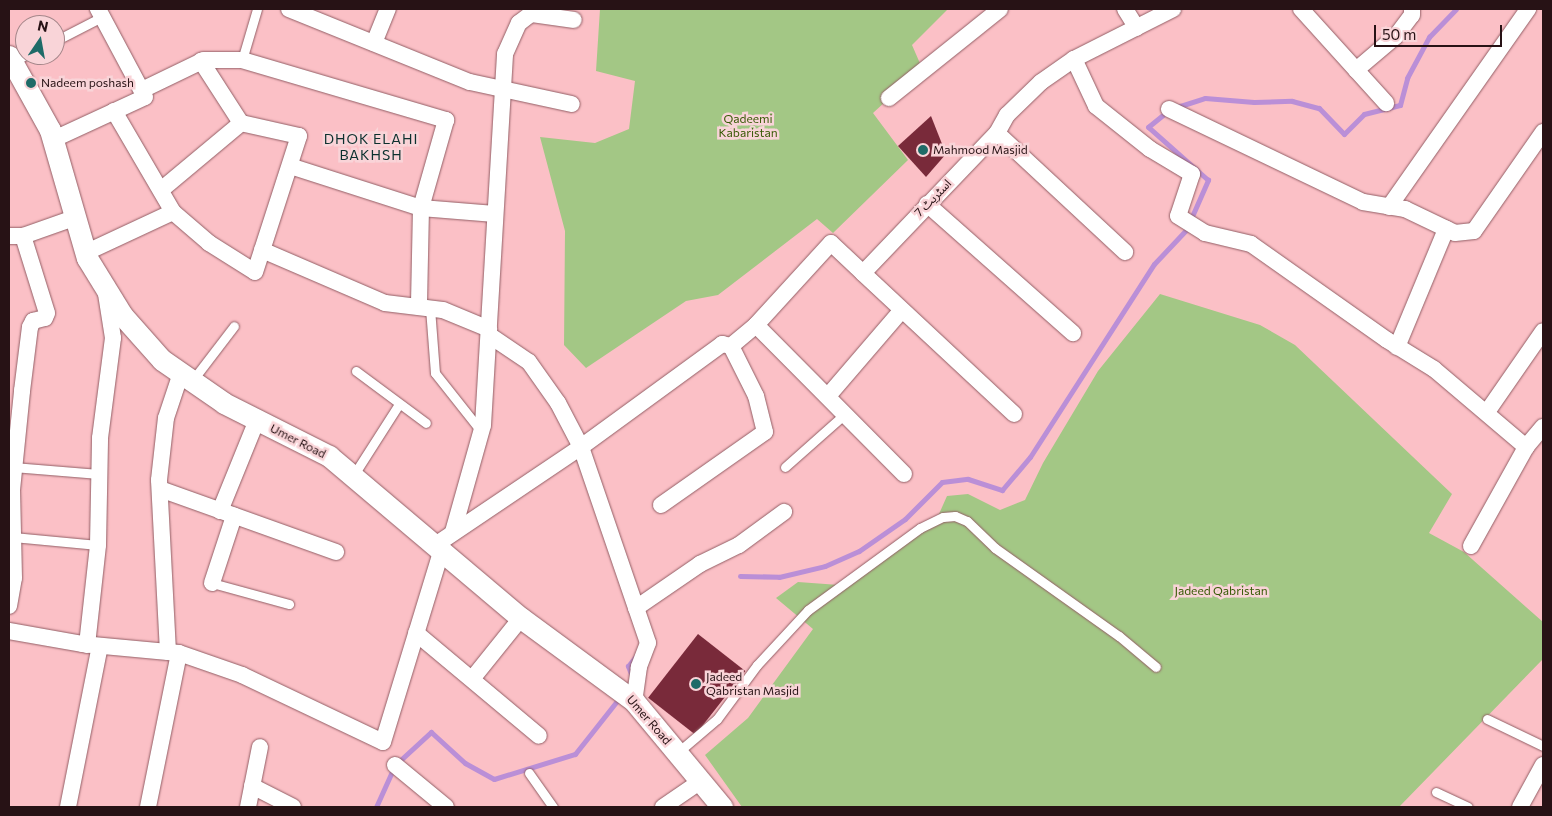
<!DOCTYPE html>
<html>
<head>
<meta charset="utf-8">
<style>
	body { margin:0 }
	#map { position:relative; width:1552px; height:816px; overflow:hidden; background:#fbc0c6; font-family:Commissioner,"Noto Sans Arabic",sans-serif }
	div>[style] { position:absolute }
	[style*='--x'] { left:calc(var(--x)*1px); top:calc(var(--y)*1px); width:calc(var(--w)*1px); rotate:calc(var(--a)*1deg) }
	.green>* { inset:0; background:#a3c785 }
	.stream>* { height:5px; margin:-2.5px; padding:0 2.5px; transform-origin:2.5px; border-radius:2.5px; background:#ba8fd7 }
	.building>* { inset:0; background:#792a3a; transform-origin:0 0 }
	.roads { filter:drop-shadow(0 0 1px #925e65) drop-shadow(0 0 1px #925e65) }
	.service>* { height:9px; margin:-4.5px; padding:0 4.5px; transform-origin:4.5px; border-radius:4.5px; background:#fff }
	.minor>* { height:16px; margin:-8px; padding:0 8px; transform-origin:8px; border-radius:8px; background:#fff }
	.tertiary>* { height:21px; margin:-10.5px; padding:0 10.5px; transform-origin:10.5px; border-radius:10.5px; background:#fff }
	.dots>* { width:14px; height:14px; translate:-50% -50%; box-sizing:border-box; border:2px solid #f9d4d8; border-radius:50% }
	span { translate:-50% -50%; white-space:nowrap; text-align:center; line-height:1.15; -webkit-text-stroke:5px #f9d4d8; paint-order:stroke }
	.poi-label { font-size:12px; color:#271215 }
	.left { translate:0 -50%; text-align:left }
	.park-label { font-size:12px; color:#365904 }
	.street-label { font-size:12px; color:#271215 }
	.neighbourhood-label { font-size:14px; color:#0c302e; letter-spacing:1px }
	.frame { position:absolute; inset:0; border:10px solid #271215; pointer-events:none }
	.north { position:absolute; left:15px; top:15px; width:50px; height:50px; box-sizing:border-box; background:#f9d4d8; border:1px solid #a5868a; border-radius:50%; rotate:12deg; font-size:14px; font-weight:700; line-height:20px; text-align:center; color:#271215 }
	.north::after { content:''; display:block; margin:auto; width:18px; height:22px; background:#1f6b68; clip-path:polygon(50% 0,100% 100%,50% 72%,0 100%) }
	.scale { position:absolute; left:1374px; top:25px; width:128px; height:22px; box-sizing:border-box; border:2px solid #271215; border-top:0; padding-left:6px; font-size:15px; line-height:18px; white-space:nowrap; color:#271215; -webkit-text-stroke:4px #f9d4d8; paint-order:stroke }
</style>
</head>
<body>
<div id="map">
	<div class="green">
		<i style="clip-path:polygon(600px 9px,948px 9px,912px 45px,922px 68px,873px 113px,908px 160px,833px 233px,817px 219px,718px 295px,686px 301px,586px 368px,564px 345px,565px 231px,540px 137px,595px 143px,629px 129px,635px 81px,596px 71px)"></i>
		<i style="clip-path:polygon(1160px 294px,1260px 325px,1295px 345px,1452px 494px,1429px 533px,1464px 552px,1543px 622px,1543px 659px,1399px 807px,742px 807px,705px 755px,748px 718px,813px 629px,776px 598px,798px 582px,839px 585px,935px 523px,947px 496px,968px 494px,1000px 510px,1025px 500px,1043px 463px,1098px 371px)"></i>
	</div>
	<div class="stream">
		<i style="--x:1177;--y:107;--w:29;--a:-18"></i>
		<i style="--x:1205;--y:98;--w:49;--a:4.7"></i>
		<i style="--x:1254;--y:102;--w:38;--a:-2"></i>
		<i style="--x:1292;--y:101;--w:28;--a:15"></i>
		<i style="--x:1319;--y:108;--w:36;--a:46"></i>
		<i style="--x:1344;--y:134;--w:28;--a:-45"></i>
		<i style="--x:1364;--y:114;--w:37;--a:-14"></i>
		<i style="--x:1400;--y:105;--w:28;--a:-75"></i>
		<i style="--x:1407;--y:78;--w:47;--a:-61.8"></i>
		<i style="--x:1429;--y:37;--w:39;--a:-46"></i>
		<i style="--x:740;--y:576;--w:39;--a:1"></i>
		<i style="--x:779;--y:577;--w:47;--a:-13.4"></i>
		<i style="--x:825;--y:566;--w:37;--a:-24"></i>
		<i style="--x:859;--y:551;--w:56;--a:-34.8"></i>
		<i style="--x:905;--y:519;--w:52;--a:-45"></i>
		<i style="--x:942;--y:482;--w:26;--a:-7"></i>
		<i style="--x:968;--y:479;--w:36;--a:18"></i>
		<i style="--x:1002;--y:490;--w:43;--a:-49.7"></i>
		<i style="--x:1030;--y:457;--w:229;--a:-57.3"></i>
		<i style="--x:1154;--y:264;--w:47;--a:-46.7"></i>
		<i style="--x:1186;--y:230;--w:55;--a:-66.3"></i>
		<i style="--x:1208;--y:180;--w:80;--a:-138.5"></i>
		<i style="--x:1148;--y:127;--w:27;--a:-39"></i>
		<i style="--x:632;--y:676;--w:11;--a:-112"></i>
		<i style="--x:628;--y:666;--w:14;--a:-51"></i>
		<i style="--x:376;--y:807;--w:46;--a:-65.7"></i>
		<i style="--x:395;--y:765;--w:49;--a:-42.5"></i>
		<i style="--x:431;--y:732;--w:46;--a:42.4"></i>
		<i style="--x:465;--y:763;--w:33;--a:29"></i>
		<i style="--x:494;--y:779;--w:85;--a:-17.2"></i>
		<i style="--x:575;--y:754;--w:73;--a:-51.7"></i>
	</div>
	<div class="building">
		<i style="clip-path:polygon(931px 116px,946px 154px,926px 177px,898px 146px)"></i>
		<i style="left:698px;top:634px;width:60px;height:81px;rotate:38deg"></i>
	</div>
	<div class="roads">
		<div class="service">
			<i style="--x:55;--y:41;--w:53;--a:-27.1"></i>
			<i style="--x:242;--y:60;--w:53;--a:-73.6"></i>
			<i style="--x:12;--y:62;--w:16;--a:-27"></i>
			<i style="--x:430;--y:308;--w:65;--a:85.6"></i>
			<i style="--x:435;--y:373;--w:74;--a:51.6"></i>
			<i style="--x:356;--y:371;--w:87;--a:36.6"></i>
			<i style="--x:192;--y:381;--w:69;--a:-52.6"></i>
			<i style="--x:13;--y:467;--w:86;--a:4.7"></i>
			<i style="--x:785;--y:467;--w:80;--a:-41.5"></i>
			<i style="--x:353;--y:476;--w:85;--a:-57.4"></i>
			<i style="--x:13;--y:537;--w:85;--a:5.4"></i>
			<i style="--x:212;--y:583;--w:80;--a:15.3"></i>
			<i style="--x:1487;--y:719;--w:62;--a:25.7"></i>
			<i style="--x:677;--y:753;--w:52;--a:-40.4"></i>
			<i style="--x:717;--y:719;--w:67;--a:-53.5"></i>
			<i style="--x:757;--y:665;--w:75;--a:-47.2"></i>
			<i style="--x:808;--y:610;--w:139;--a:-36.2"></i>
			<i style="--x:920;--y:528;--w:25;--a:-26"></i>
			<i style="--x:943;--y:517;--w:12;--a:-5"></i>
			<i style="--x:955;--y:516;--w:13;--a:23"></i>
			<i style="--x:967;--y:521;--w:39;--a:44"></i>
			<i style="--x:995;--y:548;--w:152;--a:35.4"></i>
			<i style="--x:1119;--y:636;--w:48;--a:40"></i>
			<i style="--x:529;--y:773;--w:42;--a:54.8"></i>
			<i style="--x:1436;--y:792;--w:35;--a:25"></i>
		</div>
		<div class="minor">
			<i style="--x:289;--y:9;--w:195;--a:22"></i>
			<i style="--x:470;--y:82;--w:104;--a:12.2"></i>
			<i style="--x:1125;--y:9;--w:22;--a:58"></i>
			<i style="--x:1301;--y:9;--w:127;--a:47.9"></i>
			<i style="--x:374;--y:43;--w:37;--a:-68"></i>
			<i style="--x:1074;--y:59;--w:52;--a:64.9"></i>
			<i style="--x:1096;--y:106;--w:69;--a:38.5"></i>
			<i style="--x:1150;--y:149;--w:49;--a:30.8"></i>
			<i style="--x:1192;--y:174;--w:44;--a:108.4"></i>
			<i style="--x:1178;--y:216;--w:32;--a:32"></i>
			<i style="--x:1205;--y:233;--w:47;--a:13.4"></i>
			<i style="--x:1251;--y:244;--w:166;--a:35.2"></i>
			<i style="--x:1387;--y:340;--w:55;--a:31.7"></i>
			<i style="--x:1434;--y:369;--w:121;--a:40.3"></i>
			<i style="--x:1356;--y:70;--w:52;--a:-40.4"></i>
			<i style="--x:1396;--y:36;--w:26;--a:-53"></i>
			<i style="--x:1412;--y:15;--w:6;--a:-90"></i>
			<i style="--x:142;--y:90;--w:69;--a:-25.8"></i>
			<i style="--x:204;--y:60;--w:38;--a:0"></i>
			<i style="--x:242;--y:60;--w:213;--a:16.4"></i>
			<i style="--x:446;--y:120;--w:91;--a:105.9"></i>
			<i style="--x:421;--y:208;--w:99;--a:91.2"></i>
			<i style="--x:889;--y:98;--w:142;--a:-38.7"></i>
			<i style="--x:1169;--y:109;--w:215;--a:25.6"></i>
			<i style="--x:1363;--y:202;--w:43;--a:9.5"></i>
			<i style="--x:1405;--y:209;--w:55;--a:25.6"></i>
			<i style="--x:1455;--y:233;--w:19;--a:-6"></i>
			<i style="--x:1474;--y:231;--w:121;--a:-55.1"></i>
			<i style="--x:114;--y:111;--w:117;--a:59.7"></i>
			<i style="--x:173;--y:212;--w:48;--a:40.7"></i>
			<i style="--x:209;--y:243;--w:54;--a:32.2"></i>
			<i style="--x:255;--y:272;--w:143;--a:-72.1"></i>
			<i style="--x:299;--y:136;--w:59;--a:-167.4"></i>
			<i style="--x:241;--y:123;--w:74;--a:-122.8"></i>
			<i style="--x:997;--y:133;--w:175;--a:42.9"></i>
			<i style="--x:52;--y:140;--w:102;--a:-24.8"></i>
			<i style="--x:145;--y:97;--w:100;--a:-118.1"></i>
			<i style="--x:290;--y:166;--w:138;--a:17.8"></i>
			<i style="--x:421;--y:208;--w:74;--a:4.6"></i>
			<i style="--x:161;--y:190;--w:104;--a:-39.9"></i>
			<i style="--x:927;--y:204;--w:195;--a:41.5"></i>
			<i style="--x:1389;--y:207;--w:242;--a:-54.9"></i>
			<i style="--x:9;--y:236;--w:14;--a:0"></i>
			<i style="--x:23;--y:236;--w:54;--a:-19.4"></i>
			<i style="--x:262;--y:250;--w:134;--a:23.3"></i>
			<i style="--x:385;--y:303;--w:58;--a:6.9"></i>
			<i style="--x:443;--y:310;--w:50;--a:22.4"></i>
			<i style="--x:85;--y:253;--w:97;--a:-25"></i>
			<i style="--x:756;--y:325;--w:210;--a:45.2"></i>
			<i style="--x:489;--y:335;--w:48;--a:34"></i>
			<i style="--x:529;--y:362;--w:50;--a:54.7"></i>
			<i style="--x:558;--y:403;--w:50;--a:62.4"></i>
			<i style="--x:581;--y:447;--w:207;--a:71.1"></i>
			<i style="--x:648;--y:643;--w:26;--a:111"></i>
			<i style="--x:639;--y:667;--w:34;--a:98"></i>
			<i style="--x:1397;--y:347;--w:128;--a:-67.4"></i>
			<i style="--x:828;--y:396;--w:113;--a:-49.3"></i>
			<i style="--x:1487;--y:412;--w:98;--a:-55.3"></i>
			<i style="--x:1014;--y:414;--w:207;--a:-137"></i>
			<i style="--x:863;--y:273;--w:194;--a:-46.3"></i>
			<i style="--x:997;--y:133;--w:21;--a:-61"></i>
			<i style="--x:1007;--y:115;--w:47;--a:-44.1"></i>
			<i style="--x:1041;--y:82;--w:40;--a:-34.9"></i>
			<i style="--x:1074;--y:59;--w:111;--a:-26.8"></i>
			<i style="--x:160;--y:489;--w:187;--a:19.7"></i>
			<i style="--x:661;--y:505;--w:127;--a:-35.1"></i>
			<i style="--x:765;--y:432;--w:37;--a:-104"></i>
			<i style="--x:756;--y:396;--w:56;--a:-116.6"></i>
			<i style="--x:220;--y:511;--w:98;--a:-67.9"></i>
			<i style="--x:453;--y:532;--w:111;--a:-74.3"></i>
			<i style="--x:483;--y:425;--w:372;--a:-86.6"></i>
			<i style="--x:505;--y:54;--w:34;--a:-66"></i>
			<i style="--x:519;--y:23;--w:15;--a:-37"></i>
			<i style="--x:531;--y:14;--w:43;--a:7.9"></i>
			<i style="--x:434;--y:546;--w:177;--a:-34"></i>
			<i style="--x:581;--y:447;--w:175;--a:-36.1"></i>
			<i style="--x:722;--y:344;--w:9;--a:13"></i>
			<i style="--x:731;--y:346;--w:33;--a:-40"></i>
			<i style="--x:756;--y:325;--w:111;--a:-47.6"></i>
			<i style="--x:831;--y:243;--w:44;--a:43.2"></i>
			<i style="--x:1471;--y:546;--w:113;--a:-60.9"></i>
			<i style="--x:1526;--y:447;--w:26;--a:-50"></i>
			<i style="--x:212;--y:583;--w:71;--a:-71.8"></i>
			<i style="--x:9;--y:606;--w:28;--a:-80"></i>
			<i style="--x:14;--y:578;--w:88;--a:-91.3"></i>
			<i style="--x:12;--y:490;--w:100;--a:-84.2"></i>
			<i style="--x:22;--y:391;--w:64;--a:-82.9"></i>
			<i style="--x:30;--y:327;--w:7;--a:-63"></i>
			<i style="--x:33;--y:321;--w:12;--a:-14"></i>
			<i style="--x:45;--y:318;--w:5;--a:-68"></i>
			<i style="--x:47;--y:313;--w:81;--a:-107.3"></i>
			<i style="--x:636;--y:608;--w:78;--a:-34.5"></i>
			<i style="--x:700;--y:564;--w:43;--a:-26"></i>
			<i style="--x:739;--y:545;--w:56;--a:-36.3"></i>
			<i style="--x:9;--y:631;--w:74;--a:10.1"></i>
			<i style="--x:82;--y:644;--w:97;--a:5.3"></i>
			<i style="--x:179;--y:653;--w:67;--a:19.2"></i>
			<i style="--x:242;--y:675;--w:156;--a:25.4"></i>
			<i style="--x:383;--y:742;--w:199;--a:-73"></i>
			<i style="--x:416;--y:633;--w:160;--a:39.9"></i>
			<i style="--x:87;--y:645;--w:101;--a:-83.7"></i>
			<i style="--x:98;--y:545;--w:107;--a:-88.9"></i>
			<i style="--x:100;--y:438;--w:101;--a:-82.6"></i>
			<i style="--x:113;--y:338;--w:45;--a:-99"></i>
			<i style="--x:168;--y:652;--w:172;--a:-93"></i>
			<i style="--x:159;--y:480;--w:62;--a:-83.6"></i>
			<i style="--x:166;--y:418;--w:47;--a:-71.6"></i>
			<i style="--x:472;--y:679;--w:78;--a:-51.2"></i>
			<i style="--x:395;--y:765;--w:66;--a:39.5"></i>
			<i style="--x:252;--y:786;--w:46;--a:27.1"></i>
			<i style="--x:68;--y:807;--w:164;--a:-78.8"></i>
			<i style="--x:148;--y:807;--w:157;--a:-78.6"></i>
			<i style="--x:248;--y:807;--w:61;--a:-78.7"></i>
			<i style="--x:663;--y:807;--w:46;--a:-34.4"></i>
			<i style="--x:1520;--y:807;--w:48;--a:-61.3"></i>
		</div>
		<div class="tertiary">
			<i style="--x:9;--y:56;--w:85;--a:61"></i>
			<i style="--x:50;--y:130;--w:133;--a:73.9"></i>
			<i style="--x:87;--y:258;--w:67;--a:58.4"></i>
			<i style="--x:122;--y:315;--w:60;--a:48.4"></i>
			<i style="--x:162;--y:360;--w:75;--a:34.7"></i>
			<i style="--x:224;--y:403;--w:118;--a:26.8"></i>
			<i style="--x:329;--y:456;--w:251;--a:40.2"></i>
			<i style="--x:521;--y:618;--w:140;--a:36.3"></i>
			<i style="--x:634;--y:701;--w:138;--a:50.3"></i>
		</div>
	</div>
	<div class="dots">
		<i style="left:31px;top:83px;background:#1f6b68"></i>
		<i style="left:923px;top:150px;background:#1f6b68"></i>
		<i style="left:696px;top:684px;background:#1f6b68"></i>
	</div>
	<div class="poi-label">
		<span class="left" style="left:41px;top:83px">Nadeem poshash</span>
		<span class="left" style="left:933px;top:150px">Mahmood Masjid</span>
		<span class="left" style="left:706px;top:684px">Jadeed<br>Qabristan Masjid</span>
	</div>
	<div class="park-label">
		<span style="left:748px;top:126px">Qadeemi<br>Kabaristan</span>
		<span style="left:1221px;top:591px">Jadeed Qabristan</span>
	</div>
	<div class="street-label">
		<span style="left:933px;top:198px;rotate:-46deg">اسٹریٹ 7</span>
		<span style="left:298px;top:441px;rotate:27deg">Umer Road</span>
		<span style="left:649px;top:720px;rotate:49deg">Umer Road</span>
	</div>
	<div class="neighbourhood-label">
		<span style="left:371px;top:147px">DHOK ELAHI<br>BAKHSH</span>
	</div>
	<div class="frame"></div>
	<div class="north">N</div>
	<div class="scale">50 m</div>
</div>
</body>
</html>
